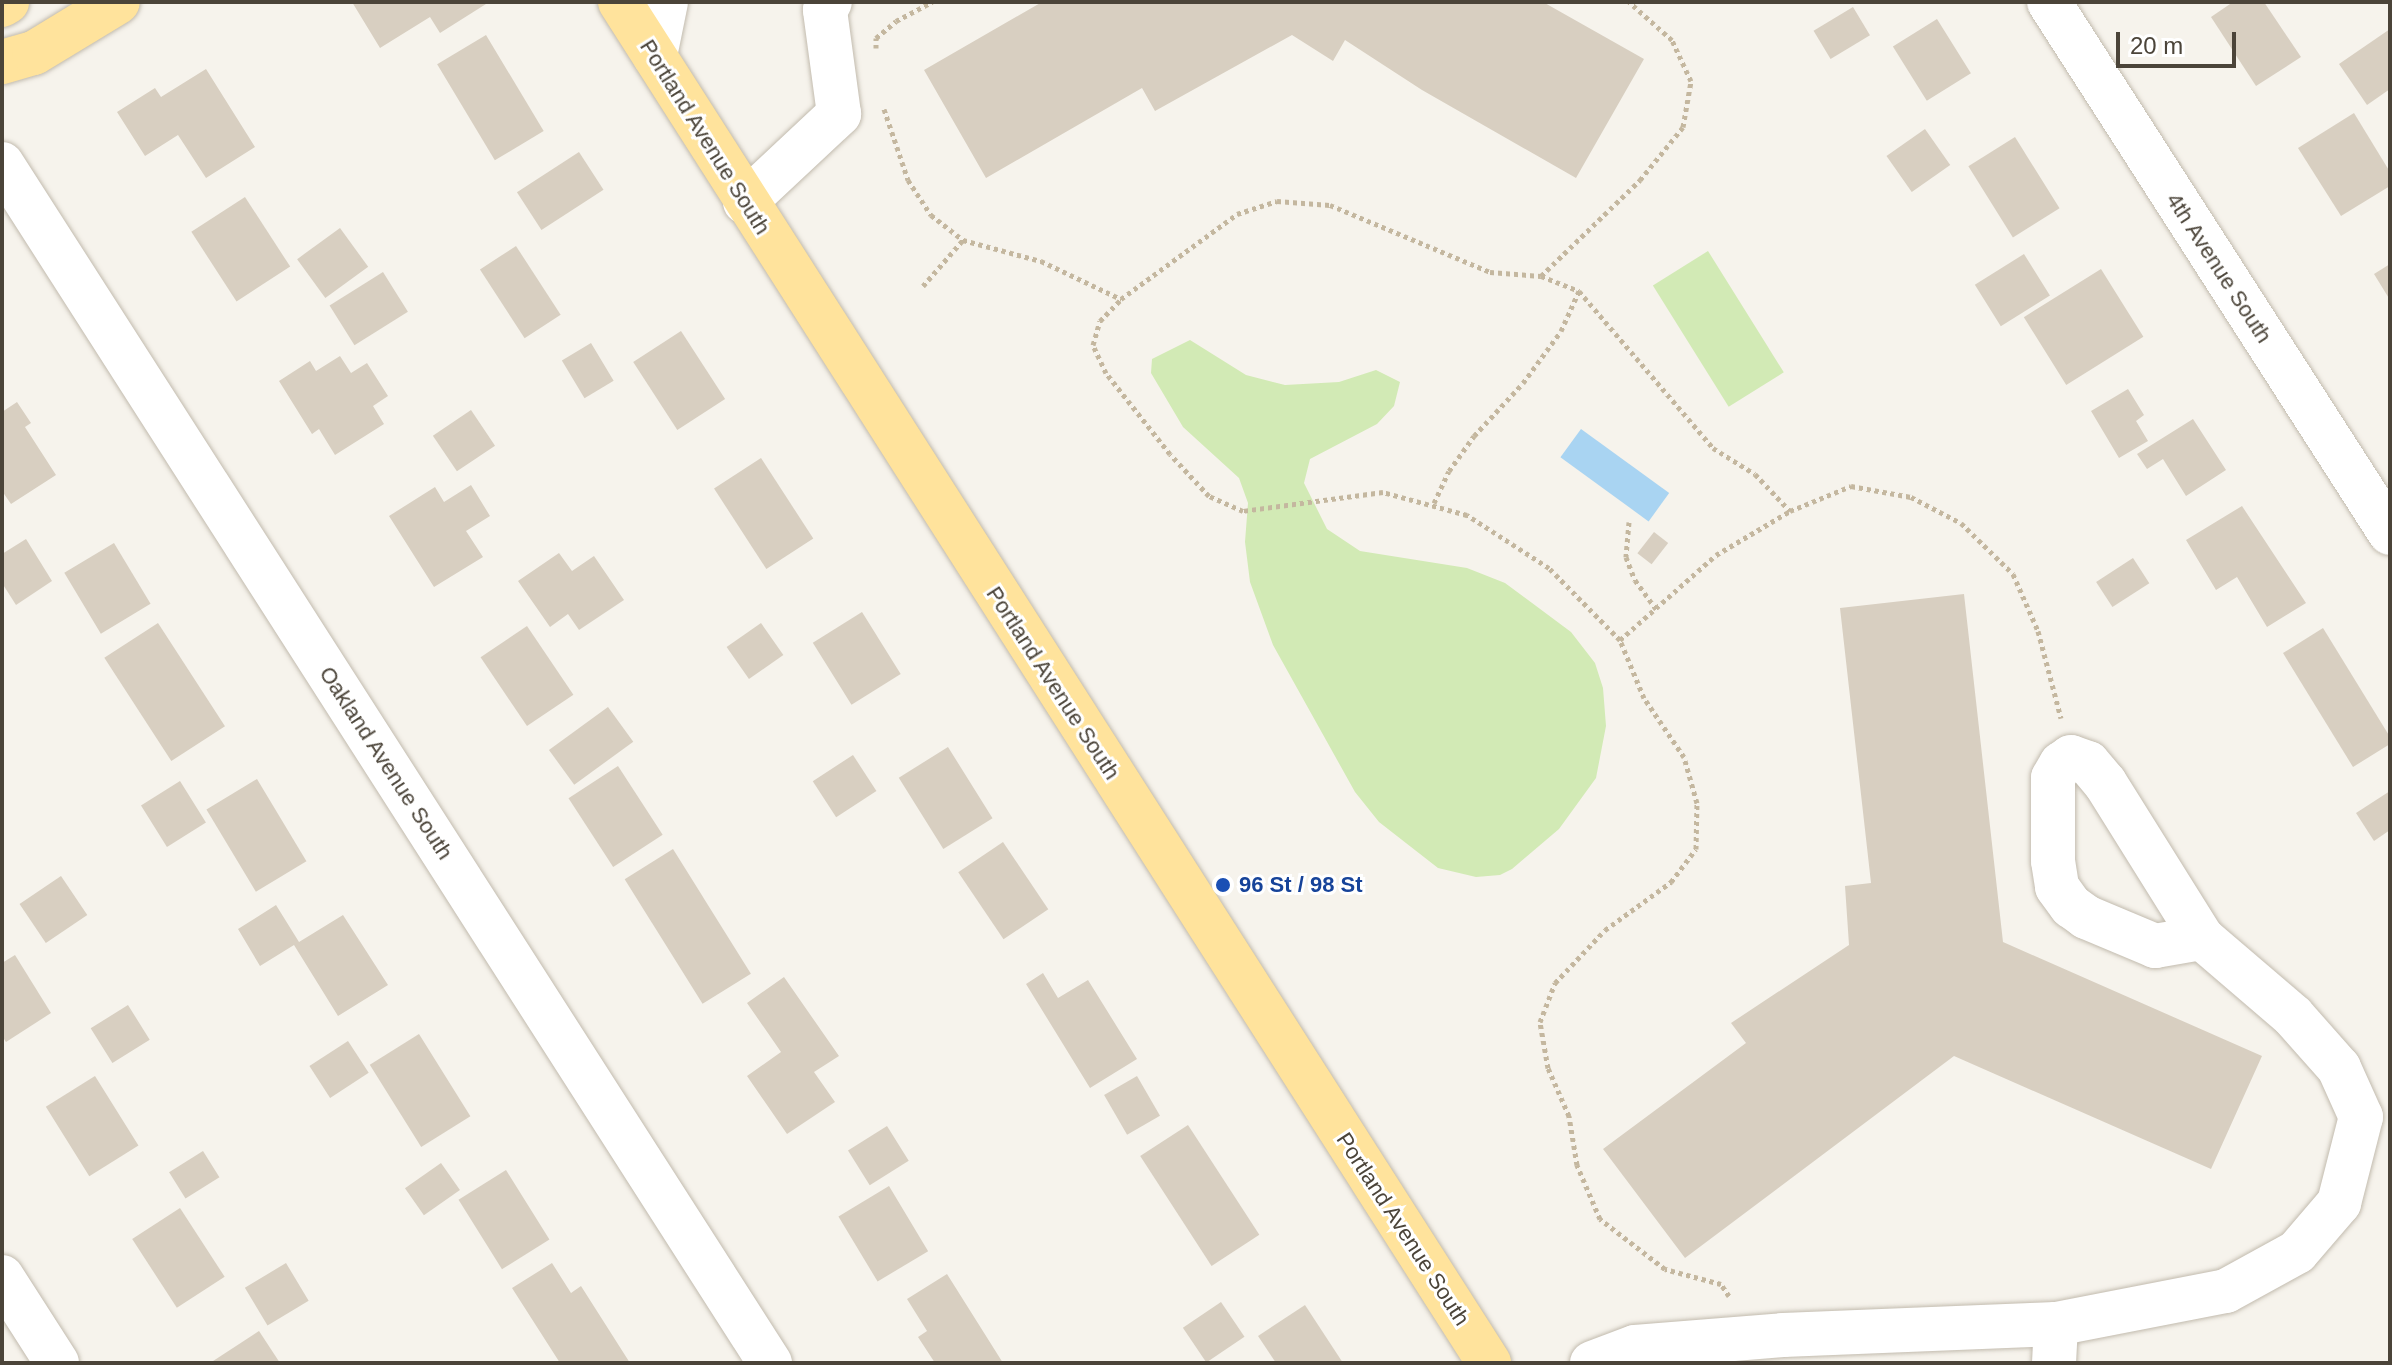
<!DOCTYPE html>
<html>
<head>
<meta charset="utf-8">
<style>
	body { margin:0 }
	#map { position:relative; width:2392px; height:1365px; overflow:hidden; background:#f6f3ec; font-family:Arial,sans-serif }
	div>[style] { position:absolute }
	[style*='--x'] { left:calc(var(--x)*1px); top:calc(var(--y)*1px); width:calc(var(--w)*1px); rotate:calc(var(--a)*1deg) }
	.green>* { inset:0; background:#d2eab5; transform-origin:0 0 }
	.water>* { inset:0; background:#a9d4f2; transform-origin:0 0 }
	.building>* { inset:0; background:#d8cfc1; transform-origin:0 0 }
	.path>* { height:5px; margin-top:-2.5px; transform-origin:0; background:repeating-linear-gradient(90deg,#c4b79f 0 4px,transparent 0 8px) }
	.roads { filter:drop-shadow(0 0 2px #c2bbae) drop-shadow(0 0 2px #c2bbae) }
	.minor>* { height:44px; margin:-22px; padding:0 22px; transform-origin:22px; border-radius:22px; background:#fff }
	.major>* { height:44px; margin:-22px; padding:0 22px; transform-origin:22px; border-radius:22px; background:#ffe39c }
	.dots>* { width:22px; height:22px; translate:-50% -50%; box-sizing:border-box; border:4px solid #fff; border-radius:50% }
	span { translate:-50% -50%; white-space:nowrap; text-align:center; line-height:1.15; -webkit-text-stroke:6px #fff; paint-order:stroke }
	.street-label { font-size:22px; color:#4b4439 }
	.transit-label { font-size:22px; color:#164399; font-weight:700 }
	.left { translate:0 -50%; text-align:left }
	.frame { position:absolute; inset:0; border:4px solid #4b4439; pointer-events:none }
	.scale { position:absolute; left:2116px; top:32px; width:120px; height:36px; box-sizing:border-box; border:4px solid #4b4439; border-top:0; padding-left:10px; font-size:24px; line-height:28px; white-space:nowrap; color:#4b4439; -webkit-text-stroke:6px #fff; paint-order:stroke }
</style>
</head>
<body>
<div id="map">
	<div class="green">
		<i style="left:1708px;top:251px;width:143px;height:65px;rotate:58deg"></i>
		<i style="clip-path:polygon(1190px 340px,1246px 375px,1285px 385px,1339px 382px,1376px 370px,1400px 382px,1394px 406px,1377px 424px,1310px 459px,1304px 483px,1327px 529px,1360px 551px,1467px 568px,1505px 583px,1571px 632px,1595px 663px,1603px 688px,1606px 726px,1596px 778px,1559px 829px,1512px 869px,1500px 875px,1476px 877px,1438px 868px,1379px 822px,1355px 792px,1273px 645px,1250px 582px,1245px 542px,1248px 503px,1239px 478px,1183px 427px,1151px 373px,1152px 359px)"></i>
	</div>
	<div class="water">
		<i style="left:1581px;top:429px;width:109px;height:35px;rotate:36deg"></i>
	</div>
	<div class="building">
		<i style="clip-path:polygon(352px 2px,484px 2px,486px 4px,440px 33px,430px 17px,380px 48px)"></i>
		<i style="clip-path:polygon(1042px 2px,1543px 2px,1644px 59px,1576px 178px,1422px 90px,1345px 40px,1333px 61px,1292px 35px,1155px 111px,1142px 88px,986px 178px,924px 70px)"></i>
		<i style="clip-path:polygon(2233px 2px,2264px 2px,2301px 57px,2256px 86px,2211px 17px)"></i>
		<i style="left:1853px;top:7px;width:33px;height:46px;rotate:59deg"></i>
		<i style="left:1937px;top:19px;width:64px;height:52px;rotate:58deg"></i>
		<i style="clip-path:polygon(2390px 29px,2390px 89px,2367px 105px,2339px 64px)"></i>
		<i style="left:486px;top:35px;width:112px;height:57px;rotate:59deg"></i>
		<i style="clip-path:polygon(206px 69px,255px 147px,206px 178px,178px 135px,145px 156px,117px 112px,155px 88px,161px 97px)"></i>
		<i style="clip-path:polygon(2354px 113px,2390px 172px,2390px 186px,2341px 216px,2298px 148px)"></i>
		<i style="left:1925px;top:129px;width:44px;height:47px;rotate:55deg"></i>
		<i style="left:2015px;top:137px;width:84px;height:55px;rotate:58deg"></i>
		<i style="left:579px;top:152px;width:45px;height:74px;rotate:57deg"></i>
		<i style="left:245px;top:197px;width:83px;height:64px;rotate:57deg"></i>
		<i style="left:340px;top:228px;width:48px;height:53px;rotate:54deg"></i>
		<i style="left:516px;top:246px;width:82px;height:43px;rotate:57deg"></i>
		<i style="left:2024px;top:254px;width:49px;height:58px;rotate:58deg"></i>
		<i style="clip-path:polygon(2390px 264px,2390px 300px,2374px 274px)"></i>
		<i style="left:2101px;top:269px;width:80px;height:91px;rotate:58deg"></i>
		<i style="left:383px;top:272px;width:47px;height:63px;rotate:58deg"></i>
		<i style="left:681px;top:331px;width:81px;height:57px;rotate:57deg"></i>
		<i style="left:591px;top:343px;width:44px;height:34px;rotate:59deg"></i>
		<i style="clip-path:polygon(340px 356px,351px 373px,367px 363px,388px 396px,373px 406px,384px 424px,335px 455px,319px 429px,312px 434px,279px 381px,310px 361px,316px 371px)"></i>
		<i style="clip-path:polygon(2128px 389px,2144px 415px,2136px 421px,2148px 441px,2119px 458px,2091px 411px)"></i>
		<i style="clip-path:polygon(17px 402px,31px 423px,25px 427px,56px 475px,11px 504px,2px 491px,2px 412px)"></i>
		<i style="left:471px;top:410px;width:43px;height:46px;rotate:56deg"></i>
		<i style="clip-path:polygon(2193px 419px,2226px 470px,2186px 496px,2163px 459px,2147px 469px,2137px 454px)"></i>
		<i style="left:761px;top:458px;width:96px;height:56px;rotate:57deg"></i>
		<i style="clip-path:polygon(471px 485px,490px 516px,466px 531px,483px 557px,434px 587px,389px 516px,435px 487px,444px 502px)"></i>
		<i style="clip-path:polygon(2242px 506px,2306px 603px,2267px 627px,2237px 577px,2216px 590px,2186px 540px)"></i>
		<i style="left:1654px;top:532px;width:18px;height:27px;rotate:38deg"></i>
		<i style="clip-path:polygon(26px 539px,52px 581px,16px 605px,2px 583px,2px 554px)"></i>
		<i style="left:114px;top:543px;width:71px;height:58px;rotate:59deg"></i>
		<i style="clip-path:polygon(559px 553px,572px 571px,594px 556px,624px 600px,579px 630px,568px 614px,550px 627px,518px 581px)"></i>
		<i style="left:2133px;top:558px;width:30px;height:44px;rotate:57deg"></i>
		<i style="clip-path:polygon(1964px 594px,2003px 942px,2262px 1056px,2211px 1169px,1954px 1056px,1685px 1258px,1603px 1149px,1746px 1043px,1731px 1023px,1849px 945px,1845px 886px,1871px 883px,1840px 608px)"></i>
		<i style="left:862px;top:612px;width:73px;height:58px;rotate:58deg"></i>
		<i style="left:158px;top:623px;width:123px;height:64px;rotate:57deg"></i>
		<i style="left:761px;top:623px;width:39px;height:42px;rotate:55deg"></i>
		<i style="left:527px;top:626px;width:83px;height:56px;rotate:56deg"></i>
		<i style="clip-path:polygon(2323px 628px,2390px 737px,2390px 744px,2353px 767px,2283px 653px)"></i>
		<i style="left:608px;top:707px;width:43px;height:73px;rotate:54deg"></i>
		<i style="left:948px;top:747px;width:84px;height:58px;rotate:58deg"></i>
		<i style="left:853px;top:755px;width:43px;height:48px;rotate:57deg"></i>
		<i style="left:618px;top:766px;width:82px;height:59px;rotate:57deg"></i>
		<i style="left:257px;top:779px;width:96px;height:59px;rotate:59deg"></i>
		<i style="left:180px;top:781px;width:49px;height:46px;rotate:58deg"></i>
		<i style="clip-path:polygon(2390px 791px,2390px 830px,2374px 841px,2356px 813px)"></i>
		<i style="left:1003px;top:842px;width:81px;height:54px;rotate:56deg"></i>
		<i style="left:673px;top:849px;width:147px;height:57px;rotate:58deg"></i>
		<i style="left:61px;top:876px;width:47px;height:50px;rotate:56deg"></i>
		<i style="clip-path:polygon(276px 905px,299px 942px,343px 915px,388px 985px,338px 1016px,294px 945px,260px 966px,238px 929px)"></i>
		<i style="clip-path:polygon(15px 955px,51px 1013px,6px 1042px,2px 1036px,2px 963px)"></i>
		<i style="clip-path:polygon(1043px 973px,1058px 998px,1088px 980px,1137px 1059px,1090px 1088px,1026px 984px)"></i>
		<i style="clip-path:polygon(784px 977px,839px 1056px,814px 1072px,835px 1102px,787px 1134px,747px 1076px,781px 1052px,747px 1003px)"></i>
		<i style="left:128px;top:1005px;width:41px;height:44px;rotate:58deg"></i>
		<i style="left:419px;top:1034px;width:97px;height:58px;rotate:58deg"></i>
		<i style="left:348px;top:1041px;width:38px;height:46px;rotate:57deg"></i>
		<i style="left:95px;top:1076px;width:82px;height:58px;rotate:58deg"></i>
		<i style="left:1137px;top:1076px;width:46px;height:38px;rotate:60deg"></i>
		<i style="left:1188px;top:1125px;width:131px;height:57px;rotate:57deg"></i>
		<i style="left:887px;top:1126px;width:41px;height:46px;rotate:58deg"></i>
		<i style="left:203px;top:1151px;width:31px;height:40px;rotate:58deg"></i>
		<i style="left:441px;top:1163px;width:33px;height:44px;rotate:55deg"></i>
		<i style="left:506px;top:1170px;width:82px;height:56px;rotate:58deg"></i>
		<i style="left:889px;top:1186px;width:76px;height:59px;rotate:59deg"></i>
		<i style="left:180px;top:1208px;width:82px;height:57px;rotate:57deg"></i>
		<i style="left:286px;top:1263px;width:44px;height:48px;rotate:59deg"></i>
		<i style="clip-path:polygon(552px 1263px,571px 1293px,581px 1286px,630px 1363px,560px 1363px,512px 1288px)"></i>
		<i style="clip-path:polygon(947px 1274px,1003px 1363px,935px 1363px,918px 1337px,927px 1331px,907px 1299px)"></i>
		<i style="left:1221px;top:1302px;width:42px;height:46px;rotate:56deg"></i>
		<i style="clip-path:polygon(1305px 1305px,1343px 1363px,1276px 1363px,1258px 1336px)"></i>
		<i style="clip-path:polygon(259px 1331px,280px 1363px,210px 1363px)"></i>
	</div>
	<div class="path">
		<i style="--x:876;--y:48;--w:10;--a:-90"></i>
		<i style="--x:876;--y:38;--w:26;--a:-40"></i>
		<i style="--x:896;--y:21;--w:41;--a:-27.8"></i>
		<i style="--x:884;--y:109;--w:75;--a:71.3"></i>
		<i style="--x:908;--y:180;--w:42;--a:56.7"></i>
		<i style="--x:931;--y:215;--w:41;--a:38"></i>
		<i style="--x:963;--y:240;--w:81;--a:15.1"></i>
		<i style="--x:1041;--y:261;--w:89;--a:25.4"></i>
		<i style="--x:1541;--y:276;--w:138;--a:-44.1"></i>
		<i style="--x:1640;--y:180;--w:68;--a:-50.9"></i>
		<i style="--x:1683;--y:127;--w:47;--a:-80.1"></i>
		<i style="--x:1691;--y:81;--w:45;--a:-114.9"></i>
		<i style="--x:1672;--y:40;--w:57;--a:-138.5"></i>
		<i style="--x:923;--y:286;--w:61;--a:-49"></i>
		<i style="--x:1434;--y:503;--w:35;--a:-65"></i>
		<i style="--x:1449;--y:471;--w:43;--a:-54.5"></i>
		<i style="--x:1474;--y:436;--w:72;--a:-47.2"></i>
		<i style="--x:1523;--y:383;--w:64;--a:-53.8"></i>
		<i style="--x:1561;--y:331;--w:44;--a:-65.8"></i>
		<i style="--x:1629;--y:522;--w:35;--a:95"></i>
		<i style="--x:1626;--y:557;--w:25;--a:69"></i>
		<i style="--x:1635;--y:580;--w:36;--a:54"></i>
		<i style="--x:1620;--y:640;--w:128;--a:-41.5"></i>
		<i style="--x:1716;--y:555;--w:86;--a:-30.7"></i>
		<i style="--x:1729;--y:1296;--w:14;--a:-124"></i>
		<i style="--x:1721;--y:1284;--w:58;--a:-165"></i>
		<i style="--x:1665;--y:1269;--w:82;--a:-142.4"></i>
		<i style="--x:1600;--y:1219;--w:59;--a:-113.1"></i>
		<i style="--x:1577;--y:1165;--w:50;--a:-99.3"></i>
		<i style="--x:1569;--y:1116;--w:52;--a:-113.6"></i>
		<i style="--x:1548;--y:1068;--w:47;--a:-99.9"></i>
		<i style="--x:1540;--y:1022;--w:42;--a:-69"></i>
		<i style="--x:1555;--y:983;--w:73;--a:-46.7"></i>
		<i style="--x:1605;--y:930;--w:82;--a:-36"></i>
		<i style="--x:1671;--y:882;--w:41;--a:-52.9"></i>
		<i style="--x:1696;--y:849;--w:46;--a:-88.8"></i>
		<i style="--x:1697;--y:803;--w:48;--a:-105.8"></i>
		<i style="--x:1684;--y:757;--w:71;--a:-124.1"></i>
		<i style="--x:1644;--y:698;--w:63;--a:-112.5"></i>
		<i style="--x:1620;--y:640;--w:101;--a:-134.6"></i>
		<i style="--x:1549;--y:568;--w:98;--a:-147.1"></i>
		<i style="--x:1467;--y:515;--w:87;--a:-164.7"></i>
		<i style="--x:1383;--y:492;--w:141;--a:172.3"></i>
		<i style="--x:1243;--y:511;--w:37;--a:-156"></i>
		<i style="--x:1209;--y:496;--w:57;--a:-132.9"></i>
		<i style="--x:1170;--y:454;--w:103;--a:-128.3"></i>
		<i style="--x:1106;--y:373;--w:31;--a:-115"></i>
		<i style="--x:1093;--y:345;--w:25;--a:-74"></i>
		<i style="--x:1100;--y:321;--w:30;--a:-46"></i>
		<i style="--x:1121;--y:299;--w:144;--a:-36.2"></i>
		<i style="--x:1237;--y:214;--w:42;--a:-18"></i>
		<i style="--x:1277;--y:201;--w:53;--a:4.3"></i>
		<i style="--x:1330;--y:205;--w:173;--a:22.7"></i>
		<i style="--x:1490;--y:272;--w:51;--a:4.5"></i>
		<i style="--x:1541;--y:276;--w:41;--a:21.5"></i>
		<i style="--x:1579;--y:291;--w:206;--a:49.5"></i>
		<i style="--x:1713;--y:448;--w:49;--a:31.8"></i>
		<i style="--x:1755;--y:474;--w:51;--a:46.6"></i>
		<i style="--x:1790;--y:511;--w:66;--a:-22.3"></i>
		<i style="--x:1851;--y:486;--w:61;--a:10.4"></i>
		<i style="--x:1911;--y:497;--w:56;--a:27.5"></i>
		<i style="--x:1961;--y:523;--w:73;--a:44.4"></i>
		<i style="--x:2013;--y:574;--w:62;--a:66.3"></i>
		<i style="--x:2038;--y:631;--w:90;--a:75.2"></i>
	</div>
	<div class="roads">
		<div class="minor">
			<i style="--x:2049;--y:2;--w:631;--a:57.29"></i>
			<i style="--x:655;--y:56;--w:55;--a:-78.5"></i>
			<i style="--x:2;--y:164;--w:1424;--a:57.36"></i>
			<i style="--x:745;--y:202;--w:129;--a:-43.1"></i>
			<i style="--x:839;--y:114;--w:105;--a:-97.7"></i>
			<i style="--x:825;--y:10;--w:9;--a:-58"></i>
			<i style="--x:2;--y:1277;--w:102;--a:57.4"></i>
			<i style="--x:1592;--y:1363;--w:46;--a:-20.4"></i>
			<i style="--x:1635;--y:1347;--w:148;--a:-4.6"></i>
			<i style="--x:1783;--y:1335;--w:273;--a:-2.3"></i>
			<i style="--x:2056;--y:1324;--w:173;--a:-11"></i>
			<i style="--x:2226;--y:1291;--w:81;--a:-28.8"></i>
			<i style="--x:2297;--y:1252;--w:65;--a:-49.4"></i>
			<i style="--x:2339;--y:1203;--w:89;--a:-75.7"></i>
			<i style="--x:2361;--y:1117;--w:54;--a:-114.2"></i>
			<i style="--x:2339;--y:1068;--w:69;--a:-131.5"></i>
			<i style="--x:2293;--y:1016;--w:120;--a:-139.4"></i>
			<i style="--x:2202;--y:938;--w:183;--a:-122"></i>
			<i style="--x:2105;--y:783;--w:26;--a:-130"></i>
			<i style="--x:2088;--y:763;--w:18;--a:-161"></i>
			<i style="--x:2071;--y:757;--w:12;--a:145"></i>
			<i style="--x:2061;--y:764;--w:16;--a:120"></i>
			<i style="--x:2053;--y:778;--w:83;--a:90"></i>
			<i style="--x:2053;--y:861;--w:26;--a:81"></i>
			<i style="--x:2057;--y:887;--w:24;--a:54"></i>
			<i style="--x:2071;--y:906;--w:19;--a:36"></i>
			<i style="--x:2086;--y:917;--w:75;--a:22.8"></i>
			<i style="--x:2155;--y:946;--w:48;--a:-9.7"></i>
			<i style="--x:2054;--y:1363;--w:39;--a:-87"></i>
		</div>
		<div class="major">
			<i style="--x:620;--y:2;--w:1615;--a:57.44"></i>
			<i style="--x:2;--y:5;--w:6;--a:-31"></i>
			<i style="--x:2;--y:62;--w:33;--a:-16"></i>
			<i style="--x:34;--y:53;--w:98;--a:-31.3"></i>
		</div>
	</div>
	<div class="dots">
		<i style="left:1223px;top:885px;background:#1a4fb4"></i>
	</div>
	<div class="street-label">
		<span style="left:705px;top:137px;rotate:58deg">Portland Avenue South</span>
		<span style="left:2219px;top:268px;rotate:57deg">4th Avenue South</span>
		<span style="left:1053px;top:683px;rotate:57deg">Portland Avenue South</span>
		<span style="left:386px;top:763px;rotate:57deg">Oakland Avenue South</span>
		<span style="left:1403px;top:1229px;rotate:57deg">Portland Avenue South</span>
	</div>
	<div class="transit-label">
		<span class="left" style="left:1239px;top:885px">96 St / 98 St</span>
	</div>
	<div class="frame"></div>
	<div class="scale">20 m</div>
</div>
</body>
</html>
